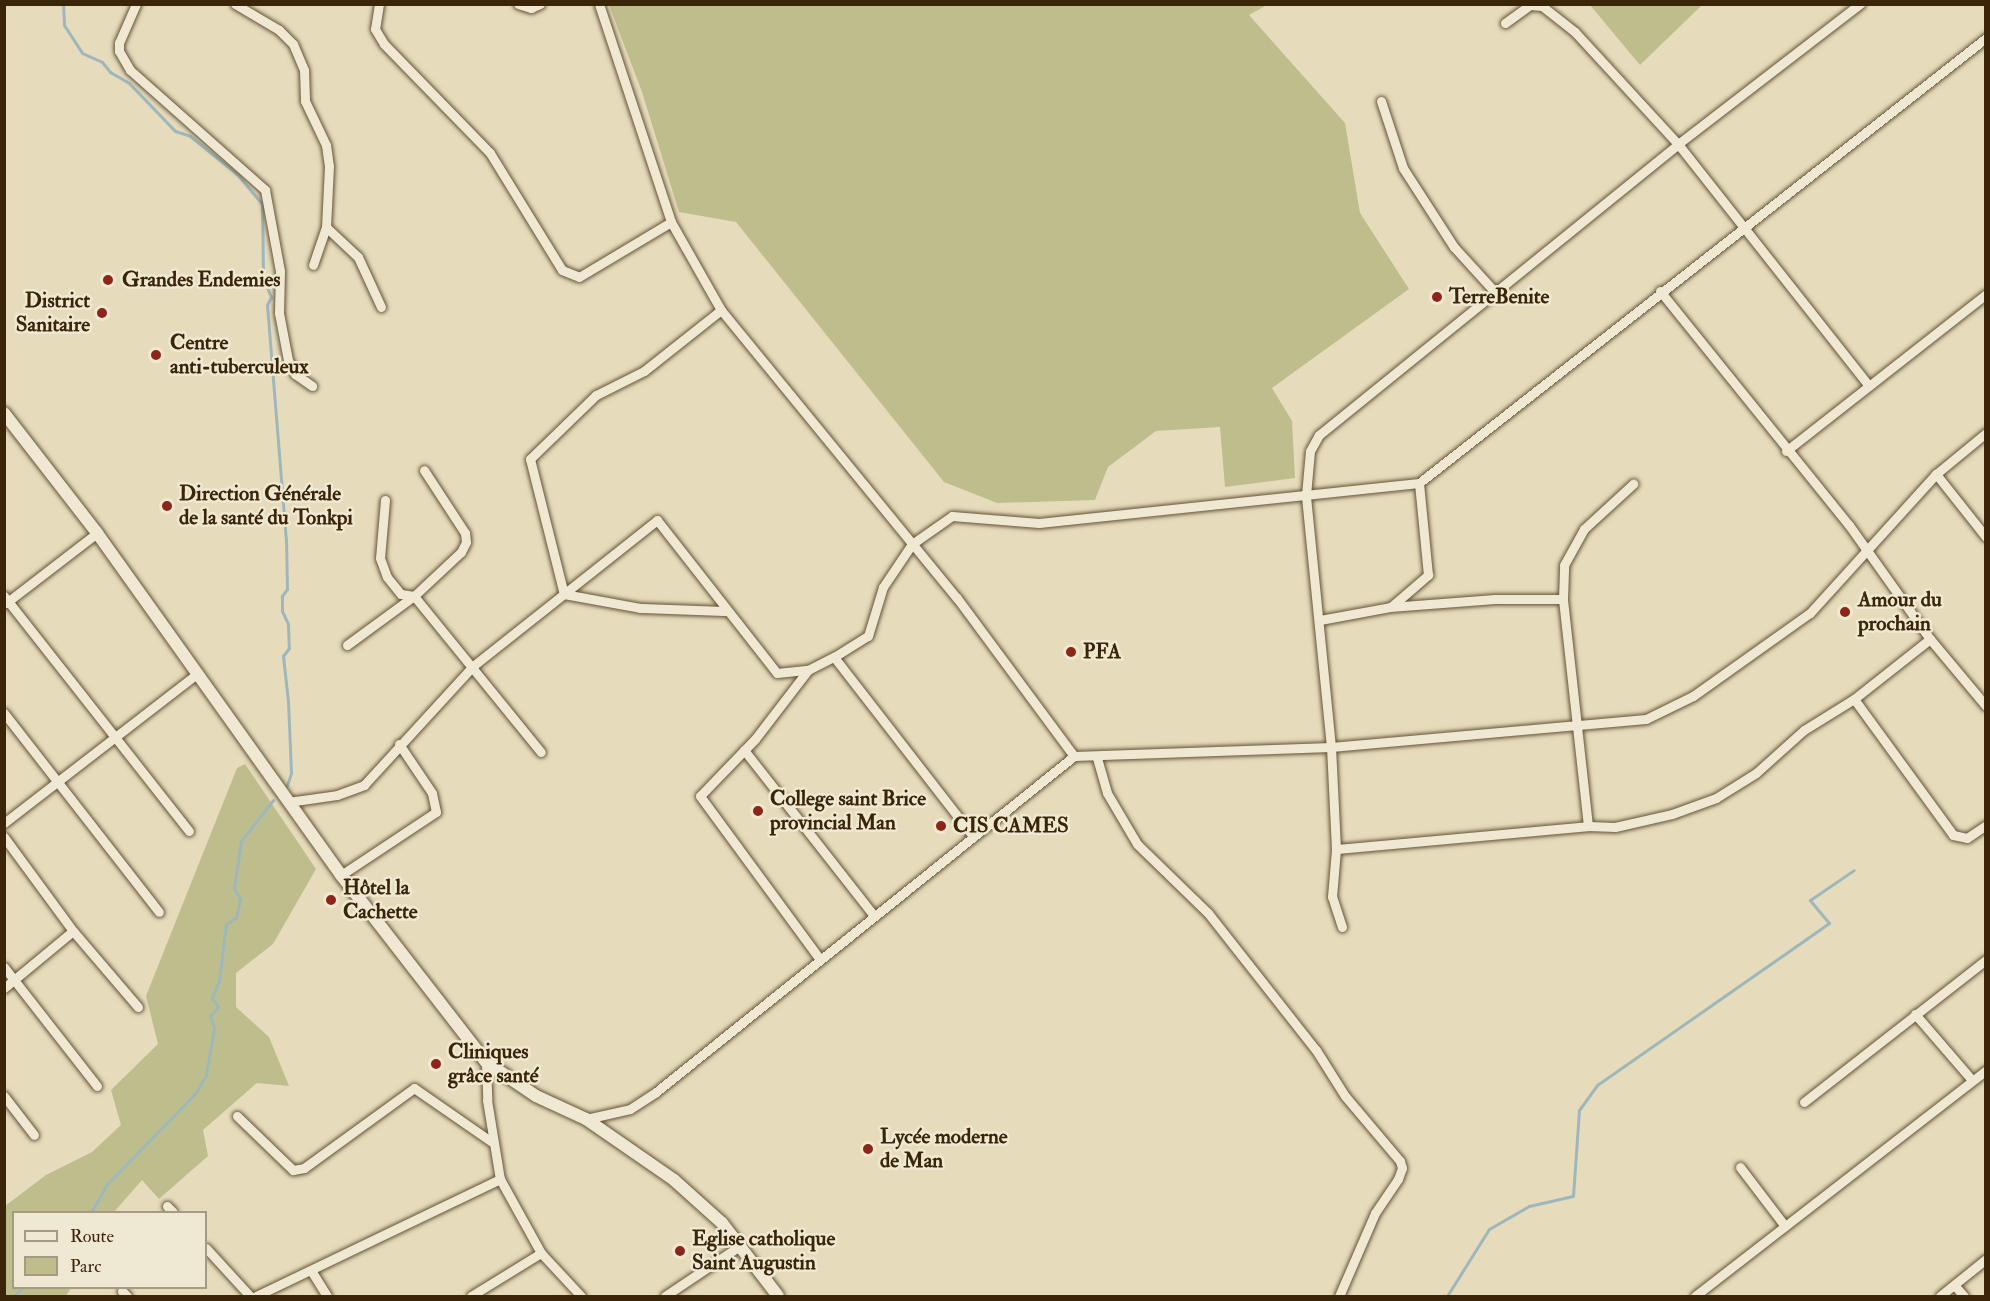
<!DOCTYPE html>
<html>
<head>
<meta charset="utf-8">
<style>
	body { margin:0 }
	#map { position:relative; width:1990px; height:1301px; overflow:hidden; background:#e6dcbc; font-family:"IM FELL Double Pica",serif }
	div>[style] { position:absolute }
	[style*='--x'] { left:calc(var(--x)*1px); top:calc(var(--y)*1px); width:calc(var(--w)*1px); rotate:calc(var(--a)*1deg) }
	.green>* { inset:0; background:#bdbe8c }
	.stream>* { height:3px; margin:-1.5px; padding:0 1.5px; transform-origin:1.5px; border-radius:1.5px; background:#9db8bd }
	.roads { filter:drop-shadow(0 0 2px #655335) drop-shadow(0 0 2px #655335) }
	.street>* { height:9px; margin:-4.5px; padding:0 4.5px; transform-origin:4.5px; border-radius:4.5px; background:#efe8d3 }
	.secondary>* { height:12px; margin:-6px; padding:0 6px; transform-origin:6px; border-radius:6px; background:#efe8d3 }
	.dots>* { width:16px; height:16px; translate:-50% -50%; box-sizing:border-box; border:3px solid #efe8d3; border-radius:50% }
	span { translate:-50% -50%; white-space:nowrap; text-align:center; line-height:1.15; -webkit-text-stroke:5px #efe8d3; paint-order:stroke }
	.poi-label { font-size:21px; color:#3a2508; font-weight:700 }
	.left { translate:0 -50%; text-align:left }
	.right { translate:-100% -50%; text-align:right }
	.frame { position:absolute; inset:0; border:6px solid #3a2508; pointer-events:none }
	.legend { position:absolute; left:12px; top:1211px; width:195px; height:78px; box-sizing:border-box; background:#efe8d3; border:2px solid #a79a82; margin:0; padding:8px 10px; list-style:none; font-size:18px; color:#3a2508 }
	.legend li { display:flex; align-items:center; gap:12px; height:30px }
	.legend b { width:30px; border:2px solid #a79a82 }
</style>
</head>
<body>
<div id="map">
	<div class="green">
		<i style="clip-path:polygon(609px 5px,1267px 5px,1249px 15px,1345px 123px,1360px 213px,1409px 289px,1272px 388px,1292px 421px,1295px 478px,1225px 487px,1220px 427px,1156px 431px,1108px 467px,1095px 500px,997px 503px,944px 482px,736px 222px,679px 212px,642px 92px)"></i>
		<i style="clip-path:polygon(1590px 5px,1702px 5px,1640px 65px)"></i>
		<i style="clip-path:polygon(245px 764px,316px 869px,273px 944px,236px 973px,236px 1007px,269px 1037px,289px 1086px,257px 1083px,203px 1130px,208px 1156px,159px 1199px,142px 1180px,114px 1212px,14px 1212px,14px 1288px,71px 1288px,66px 1296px,5px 1296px,5px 1206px,46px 1175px,92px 1152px,121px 1125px,111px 1090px,158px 1044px,146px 996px,237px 768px)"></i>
	</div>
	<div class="stream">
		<i style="--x:63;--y:4;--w:21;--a:87"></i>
		<i style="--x:64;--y:25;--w:33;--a:57"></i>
		<i style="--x:82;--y:53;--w:22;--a:24"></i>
		<i style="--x:102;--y:62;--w:13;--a:51"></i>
		<i style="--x:110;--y:72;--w:22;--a:30"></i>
		<i style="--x:129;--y:83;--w:66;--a:46.2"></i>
		<i style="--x:175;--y:131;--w:16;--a:18"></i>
		<i style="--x:190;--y:136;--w:60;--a:39"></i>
		<i style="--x:237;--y:174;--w:39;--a:50"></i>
		<i style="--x:262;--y:204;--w:74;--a:89.2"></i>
		<i style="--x:263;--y:278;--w:21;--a:67"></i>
		<i style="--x:271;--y:297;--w:9;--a:117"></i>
		<i style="--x:267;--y:305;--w:236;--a:85.4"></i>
		<i style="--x:286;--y:540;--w:49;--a:88.8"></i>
		<i style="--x:287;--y:589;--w:9;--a:126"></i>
		<i style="--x:282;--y:596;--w:15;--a:90"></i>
		<i style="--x:282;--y:611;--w:14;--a:65"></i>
		<i style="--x:288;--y:624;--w:24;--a:88"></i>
		<i style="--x:289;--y:648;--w:10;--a:127"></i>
		<i style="--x:283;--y:656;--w:45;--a:83.7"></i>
		<i style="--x:288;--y:701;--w:72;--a:87.6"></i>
		<i style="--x:291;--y:773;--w:13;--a:108"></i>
		<i style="--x:91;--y:1212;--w:34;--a:-60"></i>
		<i style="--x:108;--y:1183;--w:124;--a:-45.7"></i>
		<i style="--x:195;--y:1094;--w:22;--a:-60"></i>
		<i style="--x:206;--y:1075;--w:48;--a:-80.3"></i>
		<i style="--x:214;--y:1028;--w:13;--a:-108"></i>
		<i style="--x:210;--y:1016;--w:12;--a:-48"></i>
		<i style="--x:218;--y:1007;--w:11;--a:-124"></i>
		<i style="--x:212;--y:998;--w:18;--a:-68"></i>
		<i style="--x:219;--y:981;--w:57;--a:-83"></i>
		<i style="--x:226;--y:924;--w:12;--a:-31"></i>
		<i style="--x:236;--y:918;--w:19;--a:-78"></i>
		<i style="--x:240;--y:899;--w:13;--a:-119"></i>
		<i style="--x:234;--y:888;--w:48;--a:-81.5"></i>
		<i style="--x:241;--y:841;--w:52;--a:-52"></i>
		<i style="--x:14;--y:1296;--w:11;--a:-45"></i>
		<i style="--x:1447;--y:1296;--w:79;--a:-57.9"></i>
		<i style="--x:1489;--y:1229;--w:46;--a:-29.9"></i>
		<i style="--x:1529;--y:1206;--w:45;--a:-12.8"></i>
		<i style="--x:1573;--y:1196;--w:86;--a:-86"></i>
		<i style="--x:1579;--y:1110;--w:31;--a:-54"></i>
		<i style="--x:1597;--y:1085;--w:283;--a:-34.9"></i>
		<i style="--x:1829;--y:923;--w:30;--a:-130"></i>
		<i style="--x:1810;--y:900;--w:53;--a:-34.3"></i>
	</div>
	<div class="roads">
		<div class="street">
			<i style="--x:136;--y:4;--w:43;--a:113.6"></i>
			<i style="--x:119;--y:43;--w:8;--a:90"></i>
			<i style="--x:119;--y:51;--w:22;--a:60"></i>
			<i style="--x:130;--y:70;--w:181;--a:41.6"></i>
			<i style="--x:265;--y:190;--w:82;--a:79.5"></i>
			<i style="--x:280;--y:271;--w:42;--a:91.4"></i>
			<i style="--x:279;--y:313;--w:48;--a:79.2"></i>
			<i style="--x:288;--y:360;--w:16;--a:63"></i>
			<i style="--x:295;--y:374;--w:21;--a:35"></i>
			<i style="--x:235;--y:4;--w:51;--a:30.6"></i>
			<i style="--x:279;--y:30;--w:20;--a:45"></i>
			<i style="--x:293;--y:44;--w:28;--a:67"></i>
			<i style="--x:304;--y:70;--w:31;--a:88"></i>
			<i style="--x:305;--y:101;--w:49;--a:64.5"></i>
			<i style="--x:326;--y:145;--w:21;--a:82"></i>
			<i style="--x:329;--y:166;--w:61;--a:92.8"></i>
			<i style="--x:326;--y:227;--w:40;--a:108.9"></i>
			<i style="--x:379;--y:4;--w:25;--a:99"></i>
			<i style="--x:375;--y:29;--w:17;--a:59"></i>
			<i style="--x:384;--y:44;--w:152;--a:45.8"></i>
			<i style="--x:490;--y:153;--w:137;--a:58.4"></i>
			<i style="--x:562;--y:270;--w:18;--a:22"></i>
			<i style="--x:579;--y:277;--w:107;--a:-30.9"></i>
			<i style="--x:518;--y:4;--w:14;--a:17"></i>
			<i style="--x:531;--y:8;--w:10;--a:-24"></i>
			<i style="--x:599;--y:4;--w:230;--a:71.7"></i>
			<i style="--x:671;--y:222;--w:101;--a:60.4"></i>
			<i style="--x:721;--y:310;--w:372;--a:50.7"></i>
			<i style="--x:957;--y:598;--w:197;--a:53.5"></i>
			<i style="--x:1505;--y:23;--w:31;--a:-36"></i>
			<i style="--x:1530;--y:5;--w:12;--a:5"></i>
			<i style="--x:1542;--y:6;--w:42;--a:38.2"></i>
			<i style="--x:1575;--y:32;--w:152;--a:47.4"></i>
			<i style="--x:1678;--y:144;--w:308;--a:51.7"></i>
			<i style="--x:1381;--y:101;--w:71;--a:71.8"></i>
			<i style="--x:1403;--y:168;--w:94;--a:57.2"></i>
			<i style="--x:1454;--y:247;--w:59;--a:47.7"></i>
			<i style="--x:326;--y:227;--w:44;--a:43.2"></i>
			<i style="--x:358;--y:257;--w:55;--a:65.3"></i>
			<i style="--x:1660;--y:291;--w:301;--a:51.1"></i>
			<i style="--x:1849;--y:525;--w:140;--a:54.6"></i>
			<i style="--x:1930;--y:639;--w:87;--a:50.1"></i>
			<i style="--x:721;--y:310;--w:98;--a:141.6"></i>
			<i style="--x:644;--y:371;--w:54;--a:153.4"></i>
			<i style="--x:596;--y:395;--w:92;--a:135.9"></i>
			<i style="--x:530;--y:459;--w:139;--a:75.9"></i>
			<i style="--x:564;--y:594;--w:77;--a:10.4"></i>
			<i style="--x:640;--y:608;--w:86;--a:2"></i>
			<i style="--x:1786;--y:451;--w:254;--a:-38.1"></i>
			<i style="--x:1936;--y:474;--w:80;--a:51.6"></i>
			<i style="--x:385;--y:500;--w:58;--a:94.9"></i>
			<i style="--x:380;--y:558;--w:20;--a:70"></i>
			<i style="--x:387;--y:577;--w:22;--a:51"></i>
			<i style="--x:401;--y:594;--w:13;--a:9"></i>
			<i style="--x:414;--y:596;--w:201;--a:50.9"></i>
			<i style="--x:4;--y:596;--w:299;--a:51.8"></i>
			<i style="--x:6;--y:603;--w:115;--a:-37.6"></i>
			<i style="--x:1392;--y:606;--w:48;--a:-40.7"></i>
			<i style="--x:1428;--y:575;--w:92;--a:-95.6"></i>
			<i style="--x:1320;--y:620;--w:71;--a:-10.5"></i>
			<i style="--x:1390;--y:607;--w:105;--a:-4.4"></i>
			<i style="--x:1495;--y:599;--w:68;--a:0"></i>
			<i style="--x:347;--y:645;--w:83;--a:-36.2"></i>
			<i style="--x:414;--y:596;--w:64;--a:-43.1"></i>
			<i style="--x:461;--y:552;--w:11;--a:-63"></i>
			<i style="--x:466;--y:542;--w:9;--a:-96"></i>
			<i style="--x:465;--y:533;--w:75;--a:-123.1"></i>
			<i style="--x:834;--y:657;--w:40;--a:-32"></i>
			<i style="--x:868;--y:636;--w:51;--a:-73"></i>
			<i style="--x:883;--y:587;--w:52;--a:-56"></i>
			<i style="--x:912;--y:544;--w:49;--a:-35"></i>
			<i style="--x:952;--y:516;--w:87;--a:4.6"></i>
			<i style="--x:1039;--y:523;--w:382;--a:-6"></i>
			<i style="--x:1419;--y:483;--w:721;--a:-38.13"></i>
			<i style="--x:808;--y:670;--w:87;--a:127.5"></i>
			<i style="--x:755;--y:739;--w:79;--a:134"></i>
			<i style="--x:700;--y:796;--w:201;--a:53.7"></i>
			<i style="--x:1854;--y:699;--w:168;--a:53.9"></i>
			<i style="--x:1953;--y:835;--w:14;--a:12"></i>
			<i style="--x:1967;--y:838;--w:23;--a:-34"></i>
			<i style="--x:4;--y:713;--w:252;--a:52.1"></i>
			<i style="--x:744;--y:750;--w:211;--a:51.9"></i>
			<i style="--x:1097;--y:758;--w:36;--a:74"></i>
			<i style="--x:1107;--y:793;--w:59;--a:59.5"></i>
			<i style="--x:1137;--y:844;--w:99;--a:44.2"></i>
			<i style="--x:1208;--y:913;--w:174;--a:51.8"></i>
			<i style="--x:1316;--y:1050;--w:54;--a:57.8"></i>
			<i style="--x:1345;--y:1096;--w:85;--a:49.8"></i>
			<i style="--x:1400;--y:1161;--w:7;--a:74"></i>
			<i style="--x:1402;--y:1168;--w:12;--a:110"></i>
			<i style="--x:1398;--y:1179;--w:41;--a:124.1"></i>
			<i style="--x:1375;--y:1213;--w:90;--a:113.4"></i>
			<i style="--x:288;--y:802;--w:49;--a:-8.1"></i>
			<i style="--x:337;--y:795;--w:29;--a:-20"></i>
			<i style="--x:364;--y:785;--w:161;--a:-47.5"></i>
			<i style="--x:473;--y:666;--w:235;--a:-38.4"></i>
			<i style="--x:657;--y:520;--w:194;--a:51.9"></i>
			<i style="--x:777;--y:673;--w:31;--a:-6"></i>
			<i style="--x:808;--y:670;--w:29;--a:-27"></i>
			<i style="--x:834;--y:657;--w:225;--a:52.2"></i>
			<i style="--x:4;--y:823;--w:244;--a:-37.7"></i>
			<i style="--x:1588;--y:826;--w:27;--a:2"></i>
			<i style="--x:1615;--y:827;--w:58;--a:-12.8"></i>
			<i style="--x:1672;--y:814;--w:47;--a:-20"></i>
			<i style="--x:1716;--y:798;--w:47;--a:-32"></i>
			<i style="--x:1756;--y:773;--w:64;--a:-41.9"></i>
			<i style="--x:1804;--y:730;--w:59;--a:-31.8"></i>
			<i style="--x:1854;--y:699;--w:97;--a:-38.3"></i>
			<i style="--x:4;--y:837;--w:117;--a:53.7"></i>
			<i style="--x:73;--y:931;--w:100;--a:49.5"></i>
			<i style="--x:1336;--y:849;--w:253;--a:-5.2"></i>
			<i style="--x:1588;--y:826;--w:228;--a:-96.3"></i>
			<i style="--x:1563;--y:599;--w:34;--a:-88"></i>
			<i style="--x:1564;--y:565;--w:41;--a:-60.9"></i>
			<i style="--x:1584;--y:529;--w:67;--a:-42.6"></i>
			<i style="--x:341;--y:875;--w:114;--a:-33.6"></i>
			<i style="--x:436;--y:812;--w:19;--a:-102"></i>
			<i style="--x:432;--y:793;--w:59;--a:-124"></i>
			<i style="--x:1342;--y:927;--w:32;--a:-108"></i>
			<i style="--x:1332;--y:897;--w:48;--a:-85.2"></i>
			<i style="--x:1336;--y:849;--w:102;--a:-92.8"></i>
			<i style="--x:1331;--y:747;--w:253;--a:-95.7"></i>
			<i style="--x:1306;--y:495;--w:44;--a:-84.8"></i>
			<i style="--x:1310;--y:451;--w:18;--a:-61"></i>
			<i style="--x:1319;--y:435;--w:462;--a:-39"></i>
			<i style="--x:1678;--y:144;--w:230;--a:-37.6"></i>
			<i style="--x:4;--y:967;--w:151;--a:52"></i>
			<i style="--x:4;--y:988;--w:89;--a:-39.6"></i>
			<i style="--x:1915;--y:1014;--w:87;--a:49.2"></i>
			<i style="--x:486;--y:1062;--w:38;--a:88"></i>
			<i style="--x:487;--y:1100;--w:80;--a:80.7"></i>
			<i style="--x:500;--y:1179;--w:85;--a:61"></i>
			<i style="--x:541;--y:1253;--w:59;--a:47.1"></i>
			<i style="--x:4;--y:1096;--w:49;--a:52.4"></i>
			<i style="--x:1804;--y:1102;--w:231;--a:-38"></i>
			<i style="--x:237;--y:1116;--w:78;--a:44"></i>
			<i style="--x:293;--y:1170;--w:11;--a:-10"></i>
			<i style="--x:304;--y:1168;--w:136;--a:-36"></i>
			<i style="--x:414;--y:1088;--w:95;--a:34.7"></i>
			<i style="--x:586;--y:1119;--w:45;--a:-12.8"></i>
			<i style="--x:630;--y:1109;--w:31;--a:-33"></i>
			<i style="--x:656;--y:1092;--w:536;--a:-38.79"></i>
			<i style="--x:1074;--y:756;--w:257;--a:-2"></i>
			<i style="--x:1331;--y:747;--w:316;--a:-5.1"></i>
			<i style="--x:1646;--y:719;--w:52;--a:-26.1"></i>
			<i style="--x:1693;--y:696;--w:143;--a:-35.4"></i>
			<i style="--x:1810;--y:613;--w:188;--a:-47.8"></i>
			<i style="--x:1936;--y:474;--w:65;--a:-39.4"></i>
			<i style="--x:1740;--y:1167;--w:74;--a:52.7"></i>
			<i style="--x:167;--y:1206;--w:8;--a:45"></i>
			<i style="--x:206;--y:1248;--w:65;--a:47.5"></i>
			<i style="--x:312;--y:1272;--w:28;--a:58"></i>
			<i style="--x:1955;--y:1286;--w:13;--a:48"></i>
			<i style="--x:122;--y:1291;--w:7;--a:45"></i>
			<i style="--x:256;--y:1296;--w:271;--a:-25.6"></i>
			<i style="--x:471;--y:1296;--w:82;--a:-31.6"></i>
			<i style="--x:665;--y:1296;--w:92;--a:-33.9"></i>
			<i style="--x:1695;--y:1296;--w:368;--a:-37.8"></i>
			<i style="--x:1940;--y:1296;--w:59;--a:-38.8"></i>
		</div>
		<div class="secondary">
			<i style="--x:4;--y:413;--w:152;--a:52.2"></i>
			<i style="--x:97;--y:533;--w:420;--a:54.5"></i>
			<i style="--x:341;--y:875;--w:237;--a:52.2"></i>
			<i style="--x:486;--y:1062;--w:60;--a:34.2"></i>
			<i style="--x:536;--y:1096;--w:55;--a:24.7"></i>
			<i style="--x:586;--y:1119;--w:107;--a:34.7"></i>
			<i style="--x:674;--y:1180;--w:64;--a:41.9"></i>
			<i style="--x:722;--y:1223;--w:92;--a:52.5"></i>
		</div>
	</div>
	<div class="dots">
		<i style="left:108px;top:280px;background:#8f2418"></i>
		<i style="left:1437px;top:297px;background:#8f2418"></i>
		<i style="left:102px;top:313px;background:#8f2418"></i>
		<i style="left:156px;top:355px;background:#8f2418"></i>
		<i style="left:167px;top:506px;background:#8f2418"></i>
		<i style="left:1845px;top:612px;background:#8f2418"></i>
		<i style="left:1071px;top:652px;background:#8f2418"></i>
		<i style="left:758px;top:811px;background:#8f2418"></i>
		<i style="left:941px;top:826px;background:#8f2418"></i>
		<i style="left:331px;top:900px;background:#8f2418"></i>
		<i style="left:436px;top:1064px;background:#8f2418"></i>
		<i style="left:868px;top:1149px;background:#8f2418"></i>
		<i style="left:680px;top:1251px;background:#8f2418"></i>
	</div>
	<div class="poi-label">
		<span class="left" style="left:122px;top:280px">Grandes Endemies</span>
		<span class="left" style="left:1449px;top:297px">TerreBenite</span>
		<span class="right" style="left:90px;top:313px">District<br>Sanitaire</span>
		<span class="left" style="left:170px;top:355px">Centre<br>anti-tuberculeux</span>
		<span class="left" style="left:179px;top:506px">Direction Générale<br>de la santé du Tonkpi</span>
		<span class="left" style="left:1858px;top:612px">Amour du<br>prochain</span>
		<span class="left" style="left:1083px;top:652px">PFA</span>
		<span class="left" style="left:770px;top:811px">College saint Brice<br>provincial Man</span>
		<span class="left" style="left:953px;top:826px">CIS CAMES</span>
		<span class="left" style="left:343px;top:900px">Hôtel la<br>Cachette</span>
		<span class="left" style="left:448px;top:1064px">Cliniques<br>grâce santé</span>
		<span class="left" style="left:880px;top:1149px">Lycée moderne<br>de Man</span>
		<span class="left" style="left:692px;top:1251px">Eglise catholique<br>Saint Augustin</span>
	</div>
	<div class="frame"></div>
	<ul class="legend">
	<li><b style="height:8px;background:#efe8d3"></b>Route</li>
	<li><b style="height:16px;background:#bdbe8c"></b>Parc</li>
	</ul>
</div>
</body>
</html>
